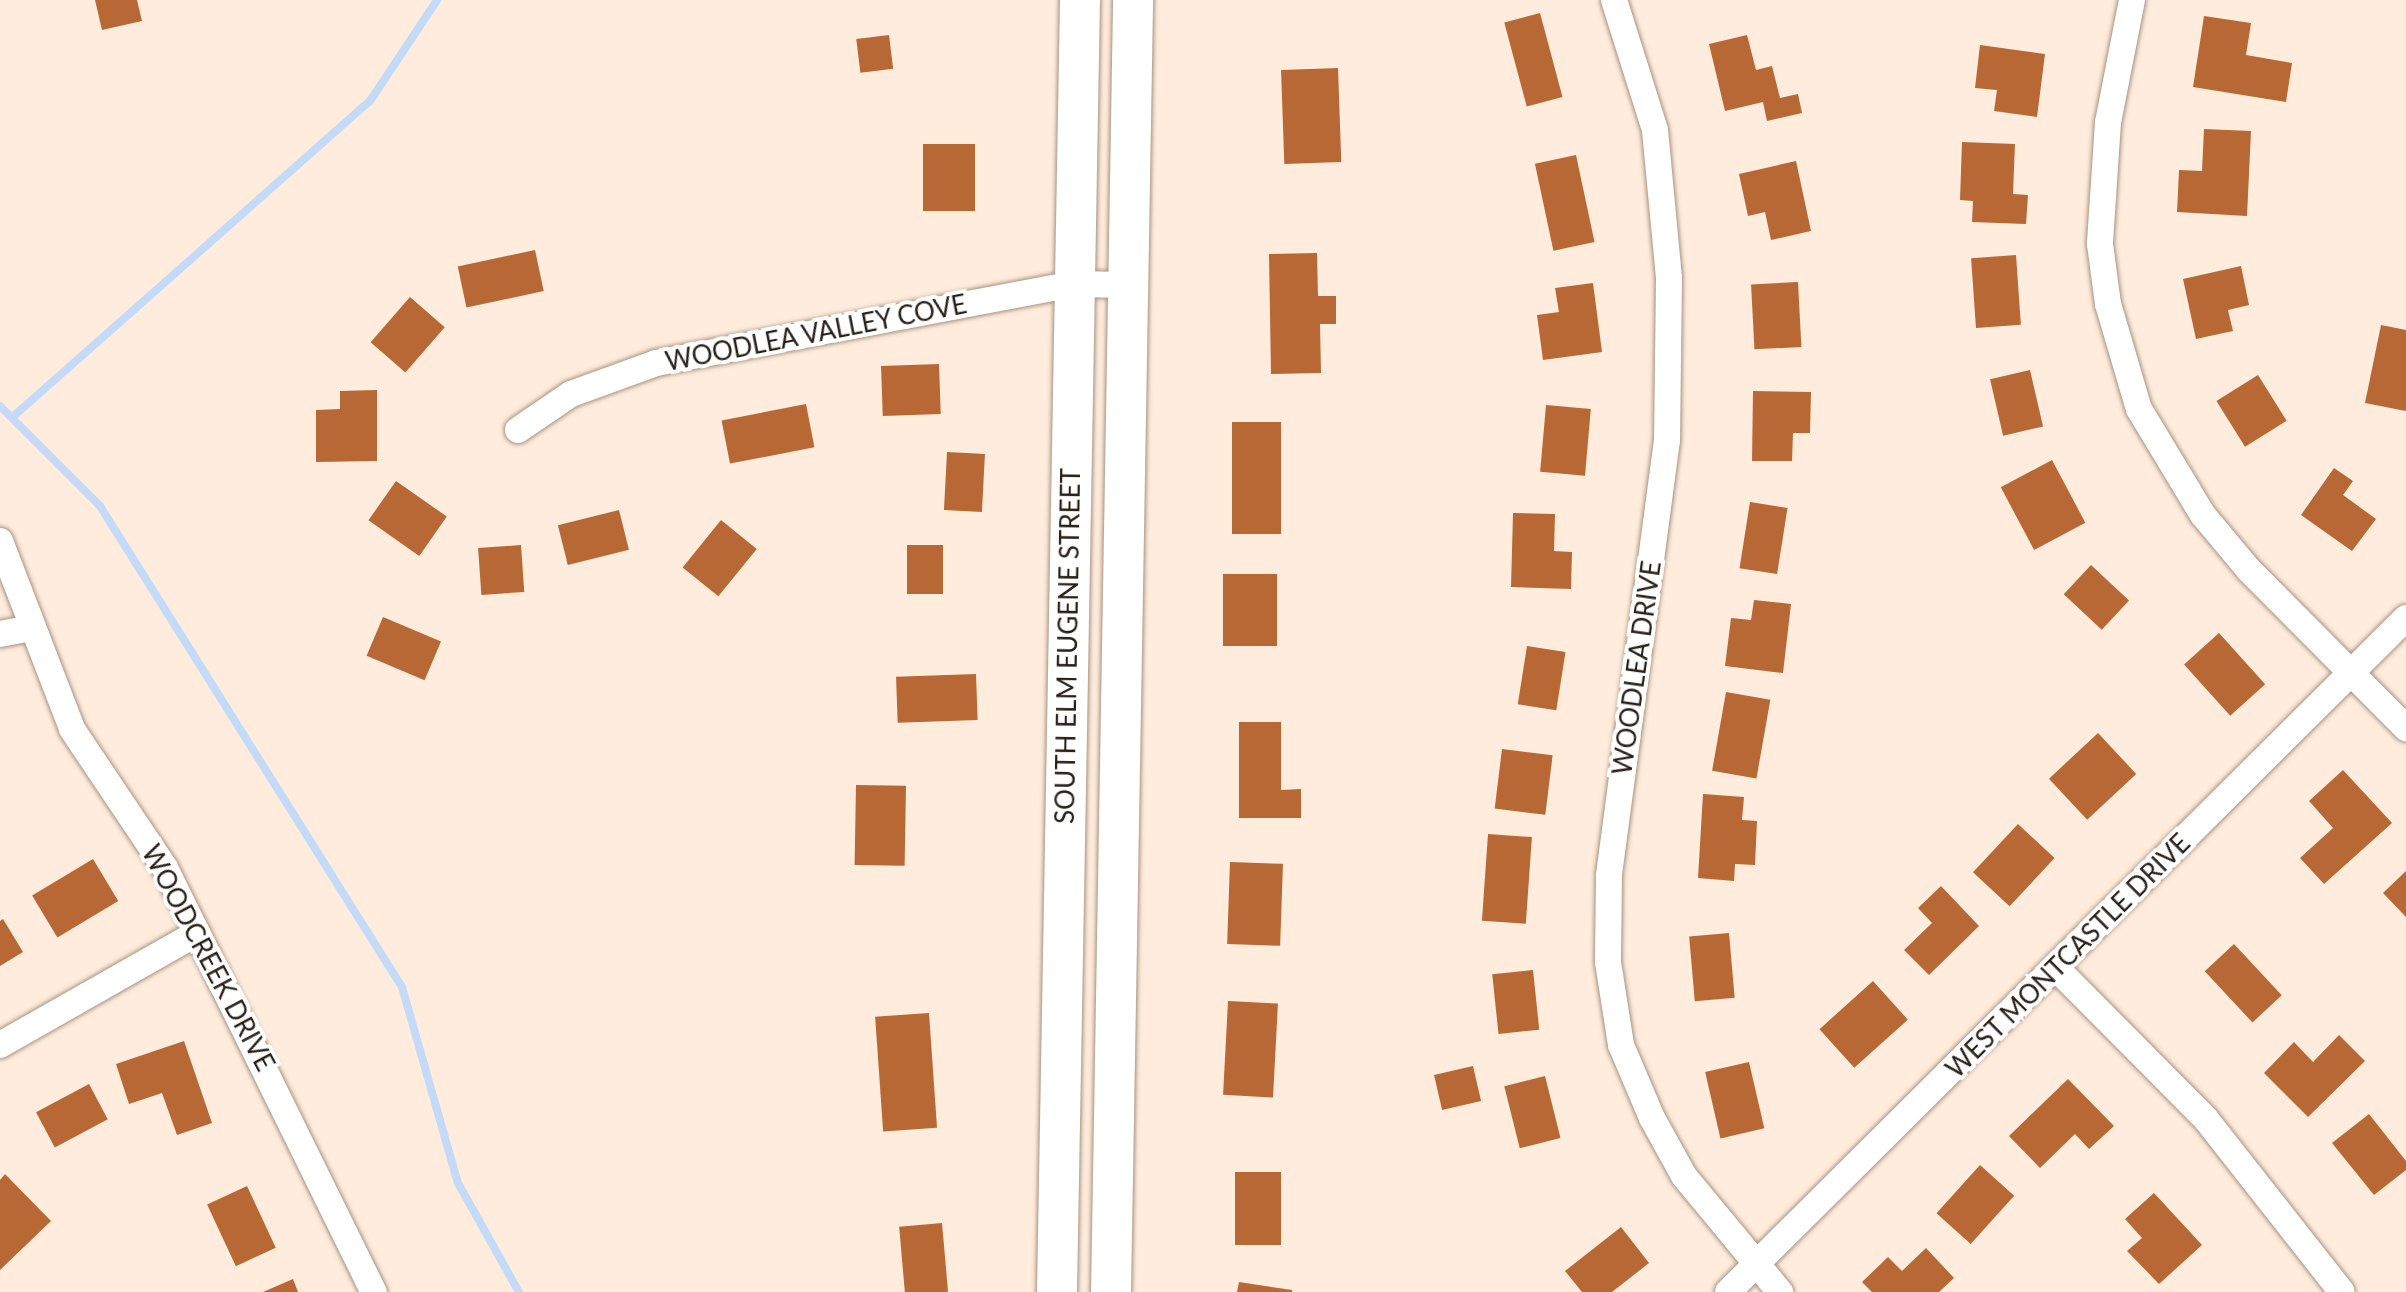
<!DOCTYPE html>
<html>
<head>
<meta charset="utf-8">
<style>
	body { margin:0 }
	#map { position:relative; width:2406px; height:1292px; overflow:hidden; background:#ffecdc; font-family:Lato,sans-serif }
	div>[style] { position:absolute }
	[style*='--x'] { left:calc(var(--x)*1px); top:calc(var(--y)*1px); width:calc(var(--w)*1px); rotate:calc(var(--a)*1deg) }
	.stream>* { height:8px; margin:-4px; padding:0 4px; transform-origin:4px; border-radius:4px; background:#c3dbf8 }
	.building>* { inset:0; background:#b76834; transform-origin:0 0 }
	.roads { filter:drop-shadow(0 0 2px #a89380) drop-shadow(0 0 2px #a89380) }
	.street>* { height:26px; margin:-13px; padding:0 13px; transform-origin:13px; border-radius:13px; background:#fff }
	.primary>* { height:40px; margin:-20px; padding:0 20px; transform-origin:20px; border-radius:20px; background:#fff }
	span { translate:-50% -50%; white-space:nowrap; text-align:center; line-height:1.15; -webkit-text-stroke:8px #fff; paint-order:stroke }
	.street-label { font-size:26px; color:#282018 }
</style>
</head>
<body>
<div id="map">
	<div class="stream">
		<i style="--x:0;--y:406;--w:141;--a:45"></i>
		<i style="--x:100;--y:506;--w:568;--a:57.88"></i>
		<i style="--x:402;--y:987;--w:204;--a:74.1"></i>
		<i style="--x:458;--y:1183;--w:125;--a:60.8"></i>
		<i style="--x:16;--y:414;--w:473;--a:-41.5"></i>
		<i style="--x:370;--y:101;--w:121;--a:-56.4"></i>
	</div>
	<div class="building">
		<i style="clip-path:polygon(95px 0,137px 0,142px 21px,102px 30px)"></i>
		<i style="left:1540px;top:13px;width:87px;height:37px;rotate:75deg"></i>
		<i style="clip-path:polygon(2204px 16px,2251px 23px,2246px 55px,2292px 63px,2286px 102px,2193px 87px)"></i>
		<i style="left:889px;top:35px;width:34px;height:33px;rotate:83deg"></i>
		<i style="clip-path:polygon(1747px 35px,1756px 70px,1772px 66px,1780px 98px,1798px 94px,1802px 113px,1767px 121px,1763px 102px,1725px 111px,1709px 44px)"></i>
		<i style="clip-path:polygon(1980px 45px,2045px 54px,2037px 117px,1994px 111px,1997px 90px,1975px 88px)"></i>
		<i style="left:1338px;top:68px;width:94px;height:57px;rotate:88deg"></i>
		<i style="clip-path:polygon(2204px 129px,2251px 131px,2247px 216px,2177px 212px,2179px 170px,2202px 171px)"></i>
		<i style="clip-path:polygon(1962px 142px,2015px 144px,2013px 194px,2028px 195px,2026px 224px,1972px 222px,1973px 201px,1960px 200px)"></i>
		<i style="left:923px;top:144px;width:52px;height:67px"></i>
		<i style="left:1576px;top:155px;width:89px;height:42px;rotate:78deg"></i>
		<i style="clip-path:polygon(1796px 161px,1811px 231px,1771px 240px,1765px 212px,1748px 216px,1739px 174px)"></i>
		<i style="left:535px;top:250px;width:42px;height:79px;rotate:78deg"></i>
		<i style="clip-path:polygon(1317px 253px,1318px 296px,1336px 296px,1336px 324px,1320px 324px,1321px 373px,1271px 374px,1269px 254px)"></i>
		<i style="left:2016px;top:255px;width:70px;height:45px;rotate:86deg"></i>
		<i style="clip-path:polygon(2241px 266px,2249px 305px,2228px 310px,2233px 331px,2196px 339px,2183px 279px)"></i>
		<i style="left:1798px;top:282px;width:65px;height:47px;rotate:87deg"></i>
		<i style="clip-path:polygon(1593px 283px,1602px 352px,1543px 360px,1537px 315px,1559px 312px,1555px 288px)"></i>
		<i style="left:410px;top:297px;width:46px;height:60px;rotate:41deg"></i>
		<i style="clip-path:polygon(2381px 325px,2406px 330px,2406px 411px,2365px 403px)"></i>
		<i style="left:939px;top:364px;width:50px;height:58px;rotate:88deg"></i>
		<i style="left:2030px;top:370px;width:58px;height:41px;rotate:77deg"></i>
		<i style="left:2258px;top:375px;width:54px;height:49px;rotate:58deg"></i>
		<i style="clip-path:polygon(377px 390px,377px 461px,316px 462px,316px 410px,340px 409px,340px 391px)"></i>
		<i style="clip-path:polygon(1753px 391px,1811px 392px,1810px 433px,1793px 433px,1792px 461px,1752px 461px)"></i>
		<i style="left:806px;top:404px;width:44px;height:86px;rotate:79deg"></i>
		<i style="left:1546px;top:405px;width:45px;height:67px;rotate:5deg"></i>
		<i style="left:1281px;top:422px;width:112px;height:49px;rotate:90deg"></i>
		<i style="left:947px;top:452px;width:38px;height:58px;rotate:3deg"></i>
		<i style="left:2052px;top:460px;width:71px;height:58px;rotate:62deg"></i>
		<i style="clip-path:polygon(2334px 468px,2353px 481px,2343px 495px,2376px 519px,2352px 551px,2301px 515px)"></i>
		<i style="left:396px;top:481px;width:62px;height:48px;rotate:35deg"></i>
		<i style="left:1750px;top:502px;width:38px;height:67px;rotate:9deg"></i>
		<i style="left:619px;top:510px;width:41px;height:63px;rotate:76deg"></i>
		<i style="clip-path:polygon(1513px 513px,1555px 514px,1554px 551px,1572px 552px,1571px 589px,1511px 587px)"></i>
		<i style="left:721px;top:520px;width:46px;height:61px;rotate:39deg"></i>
		<i style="left:521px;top:545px;width:47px;height:43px;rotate:86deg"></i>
		<i style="left:907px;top:545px;width:36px;height:49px"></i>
		<i style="left:2091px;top:565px;width:52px;height:40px;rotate:43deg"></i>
		<i style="left:1223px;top:574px;width:54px;height:72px"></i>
		<i style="clip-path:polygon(1754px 600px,1791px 604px,1783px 673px,1725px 666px,1731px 618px,1751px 620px)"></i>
		<i style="left:383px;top:617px;width:63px;height:42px;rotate:23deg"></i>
		<i style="left:2219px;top:633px;width:69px;height:47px;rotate:48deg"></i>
		<i style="left:1527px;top:646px;width:39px;height:59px;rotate:9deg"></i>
		<i style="left:976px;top:674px;width:46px;height:80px;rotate:88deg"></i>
		<i style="left:1726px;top:692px;width:45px;height:80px;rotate:10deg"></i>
		<i style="clip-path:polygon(1239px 722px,1281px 722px,1281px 790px,1301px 789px,1301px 818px,1239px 818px)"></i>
		<i style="left:2098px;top:733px;width:56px;height:67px;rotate:47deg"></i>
		<i style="left:1502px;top:749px;width:51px;height:60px;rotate:7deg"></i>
		<i style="clip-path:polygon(2343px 770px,2392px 823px,2324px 884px,2300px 858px,2333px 828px,2309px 801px)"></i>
		<i style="left:856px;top:785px;width:50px;height:80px;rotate:1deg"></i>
		<i style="clip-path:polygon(1703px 794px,1744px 797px,1742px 820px,1757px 821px,1755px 865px,1735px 864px,1734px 881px,1698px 878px)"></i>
		<i style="left:2018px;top:824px;width:50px;height:66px;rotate:43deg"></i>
		<i style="left:1488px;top:834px;width:44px;height:87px;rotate:4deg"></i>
		<i style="left:93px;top:859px;width:49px;height:71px;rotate:59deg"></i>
		<i style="left:1230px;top:862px;width:53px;height:82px;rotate:2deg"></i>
		<i style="clip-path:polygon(2406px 871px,2406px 917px,2383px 893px)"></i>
		<i style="clip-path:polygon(1941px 886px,1979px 926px,1929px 975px,1904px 950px,1932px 923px,1918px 908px)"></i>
		<i style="clip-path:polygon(3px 919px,23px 952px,0 966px,0 921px)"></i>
		<i style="left:1729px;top:933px;width:65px;height:40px;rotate:85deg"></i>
		<i style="left:2234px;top:944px;width:70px;height:40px;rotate:47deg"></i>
		<i style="left:1533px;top:970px;width:60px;height:41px;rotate:84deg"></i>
		<i style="left:1873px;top:981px;width:52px;height:72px;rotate:48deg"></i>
		<i style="left:1228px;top:1001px;width:50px;height:94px;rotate:3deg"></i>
		<i style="left:929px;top:1013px;width:115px;height:54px;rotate:86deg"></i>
		<i style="clip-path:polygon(2339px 1035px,2365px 1061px,2308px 1117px,2264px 1073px,2294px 1042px,2313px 1062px)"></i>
		<i style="clip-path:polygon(184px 1041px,212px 1123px,177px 1135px,162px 1093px,129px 1104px,116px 1064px)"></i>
		<i style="left:1749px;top:1062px;width:68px;height:45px;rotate:77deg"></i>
		<i style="left:1473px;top:1066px;width:36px;height:40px;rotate:77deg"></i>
		<i style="left:1545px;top:1076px;width:64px;height:42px;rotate:76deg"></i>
		<i style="clip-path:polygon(2068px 1079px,2114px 1126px,2089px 1149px,2075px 1134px,2040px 1168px,2009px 1136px)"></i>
		<i style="left:89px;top:1084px;width:40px;height:60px;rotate:62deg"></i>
		<i style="clip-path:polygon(2369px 1114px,2406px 1161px,2406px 1170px,2374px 1195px,2332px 1143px)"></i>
		<i style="left:1980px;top:1165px;width:46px;height:65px;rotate:42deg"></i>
		<i style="left:1235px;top:1172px;width:46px;height:73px"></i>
		<i style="clip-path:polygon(5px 1174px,51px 1221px,0 1270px,0 1180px)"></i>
		<i style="left:247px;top:1186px;width:68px;height:44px;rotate:65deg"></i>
		<i style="clip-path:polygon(2154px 1193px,2202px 1245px,2159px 1284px,2127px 1251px,2142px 1238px,2125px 1219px)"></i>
		<i style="left:942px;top:1223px;width:69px;height:43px;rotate:85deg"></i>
		<i style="clip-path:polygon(1621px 1227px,1649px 1263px,1612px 1292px,1582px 1292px,1565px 1271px)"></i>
		<i style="clip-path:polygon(1926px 1248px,1954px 1278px,1939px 1292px,1872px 1292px,1862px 1282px,1888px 1257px,1902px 1271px)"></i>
		<i style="clip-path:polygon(293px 1279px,298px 1292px,263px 1292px)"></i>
		<i style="clip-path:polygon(1239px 1282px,1292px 1290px,1292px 1292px,1237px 1292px)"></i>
	</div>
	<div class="roads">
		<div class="street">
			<i style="--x:1614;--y:0;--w:136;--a:72.5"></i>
			<i style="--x:1655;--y:130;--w:149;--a:84.6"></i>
			<i style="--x:1669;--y:278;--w:162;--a:90.7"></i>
			<i style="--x:1667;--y:440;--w:440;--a:97.6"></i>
			<i style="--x:1609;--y:876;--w:86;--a:90.7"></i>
			<i style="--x:1608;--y:962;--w:84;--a:81.1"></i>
			<i style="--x:1621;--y:1045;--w:79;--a:67"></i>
			<i style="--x:1652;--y:1118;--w:66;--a:61.1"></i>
			<i style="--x:1684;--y:1176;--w:151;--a:50.4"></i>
			<i style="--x:2132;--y:0;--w:124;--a:101.1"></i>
			<i style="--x:2108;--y:122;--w:122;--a:93.8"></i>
			<i style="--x:2100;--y:244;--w:61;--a:82.4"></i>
			<i style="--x:2108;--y:304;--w:109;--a:73.6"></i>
			<i style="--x:2139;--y:409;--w:124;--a:58.9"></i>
			<i style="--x:2203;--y:515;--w:72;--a:50.1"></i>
			<i style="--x:2249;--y:570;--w:223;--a:45.2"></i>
			<i style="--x:518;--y:430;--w:64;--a:-34.2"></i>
			<i style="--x:571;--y:394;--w:90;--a:-20"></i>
			<i style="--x:656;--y:363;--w:425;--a:-10.7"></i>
			<i style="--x:1074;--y:284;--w:54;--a:1.1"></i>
			<i style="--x:0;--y:541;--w:201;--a:69"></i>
			<i style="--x:72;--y:729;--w:167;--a:56.2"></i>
			<i style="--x:165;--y:868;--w:473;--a:63.8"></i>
			<i style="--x:0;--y:634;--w:33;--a:-11"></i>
			<i style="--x:2057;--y:969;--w:210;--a:45.2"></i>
			<i style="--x:2205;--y:1118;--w:221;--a:51.8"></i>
			<i style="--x:0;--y:1045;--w:227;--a:-29.6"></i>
			<i style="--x:1728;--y:1292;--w:956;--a:-44.83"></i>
		</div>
		<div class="primary">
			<i style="--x:1057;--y:1292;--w:1292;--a:-88.98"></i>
			<i style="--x:1111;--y:1292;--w:1292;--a:-89.02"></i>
		</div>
	</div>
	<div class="street-label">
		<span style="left:816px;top:333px;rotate:-11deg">WOODLEA VALLEY COVE</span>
		<span style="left:1068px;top:646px;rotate:-89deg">SOUTH ELM EUGENE STREET</span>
		<span style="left:1637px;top:668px;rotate:-82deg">WOODLEA DRIVE</span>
		<span style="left:2068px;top:956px;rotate:-45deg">WEST MONTCASTLE DRIVE</span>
		<span style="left:208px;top:958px;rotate:62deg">WOODCREEK DRIVE</span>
	</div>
</div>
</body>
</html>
